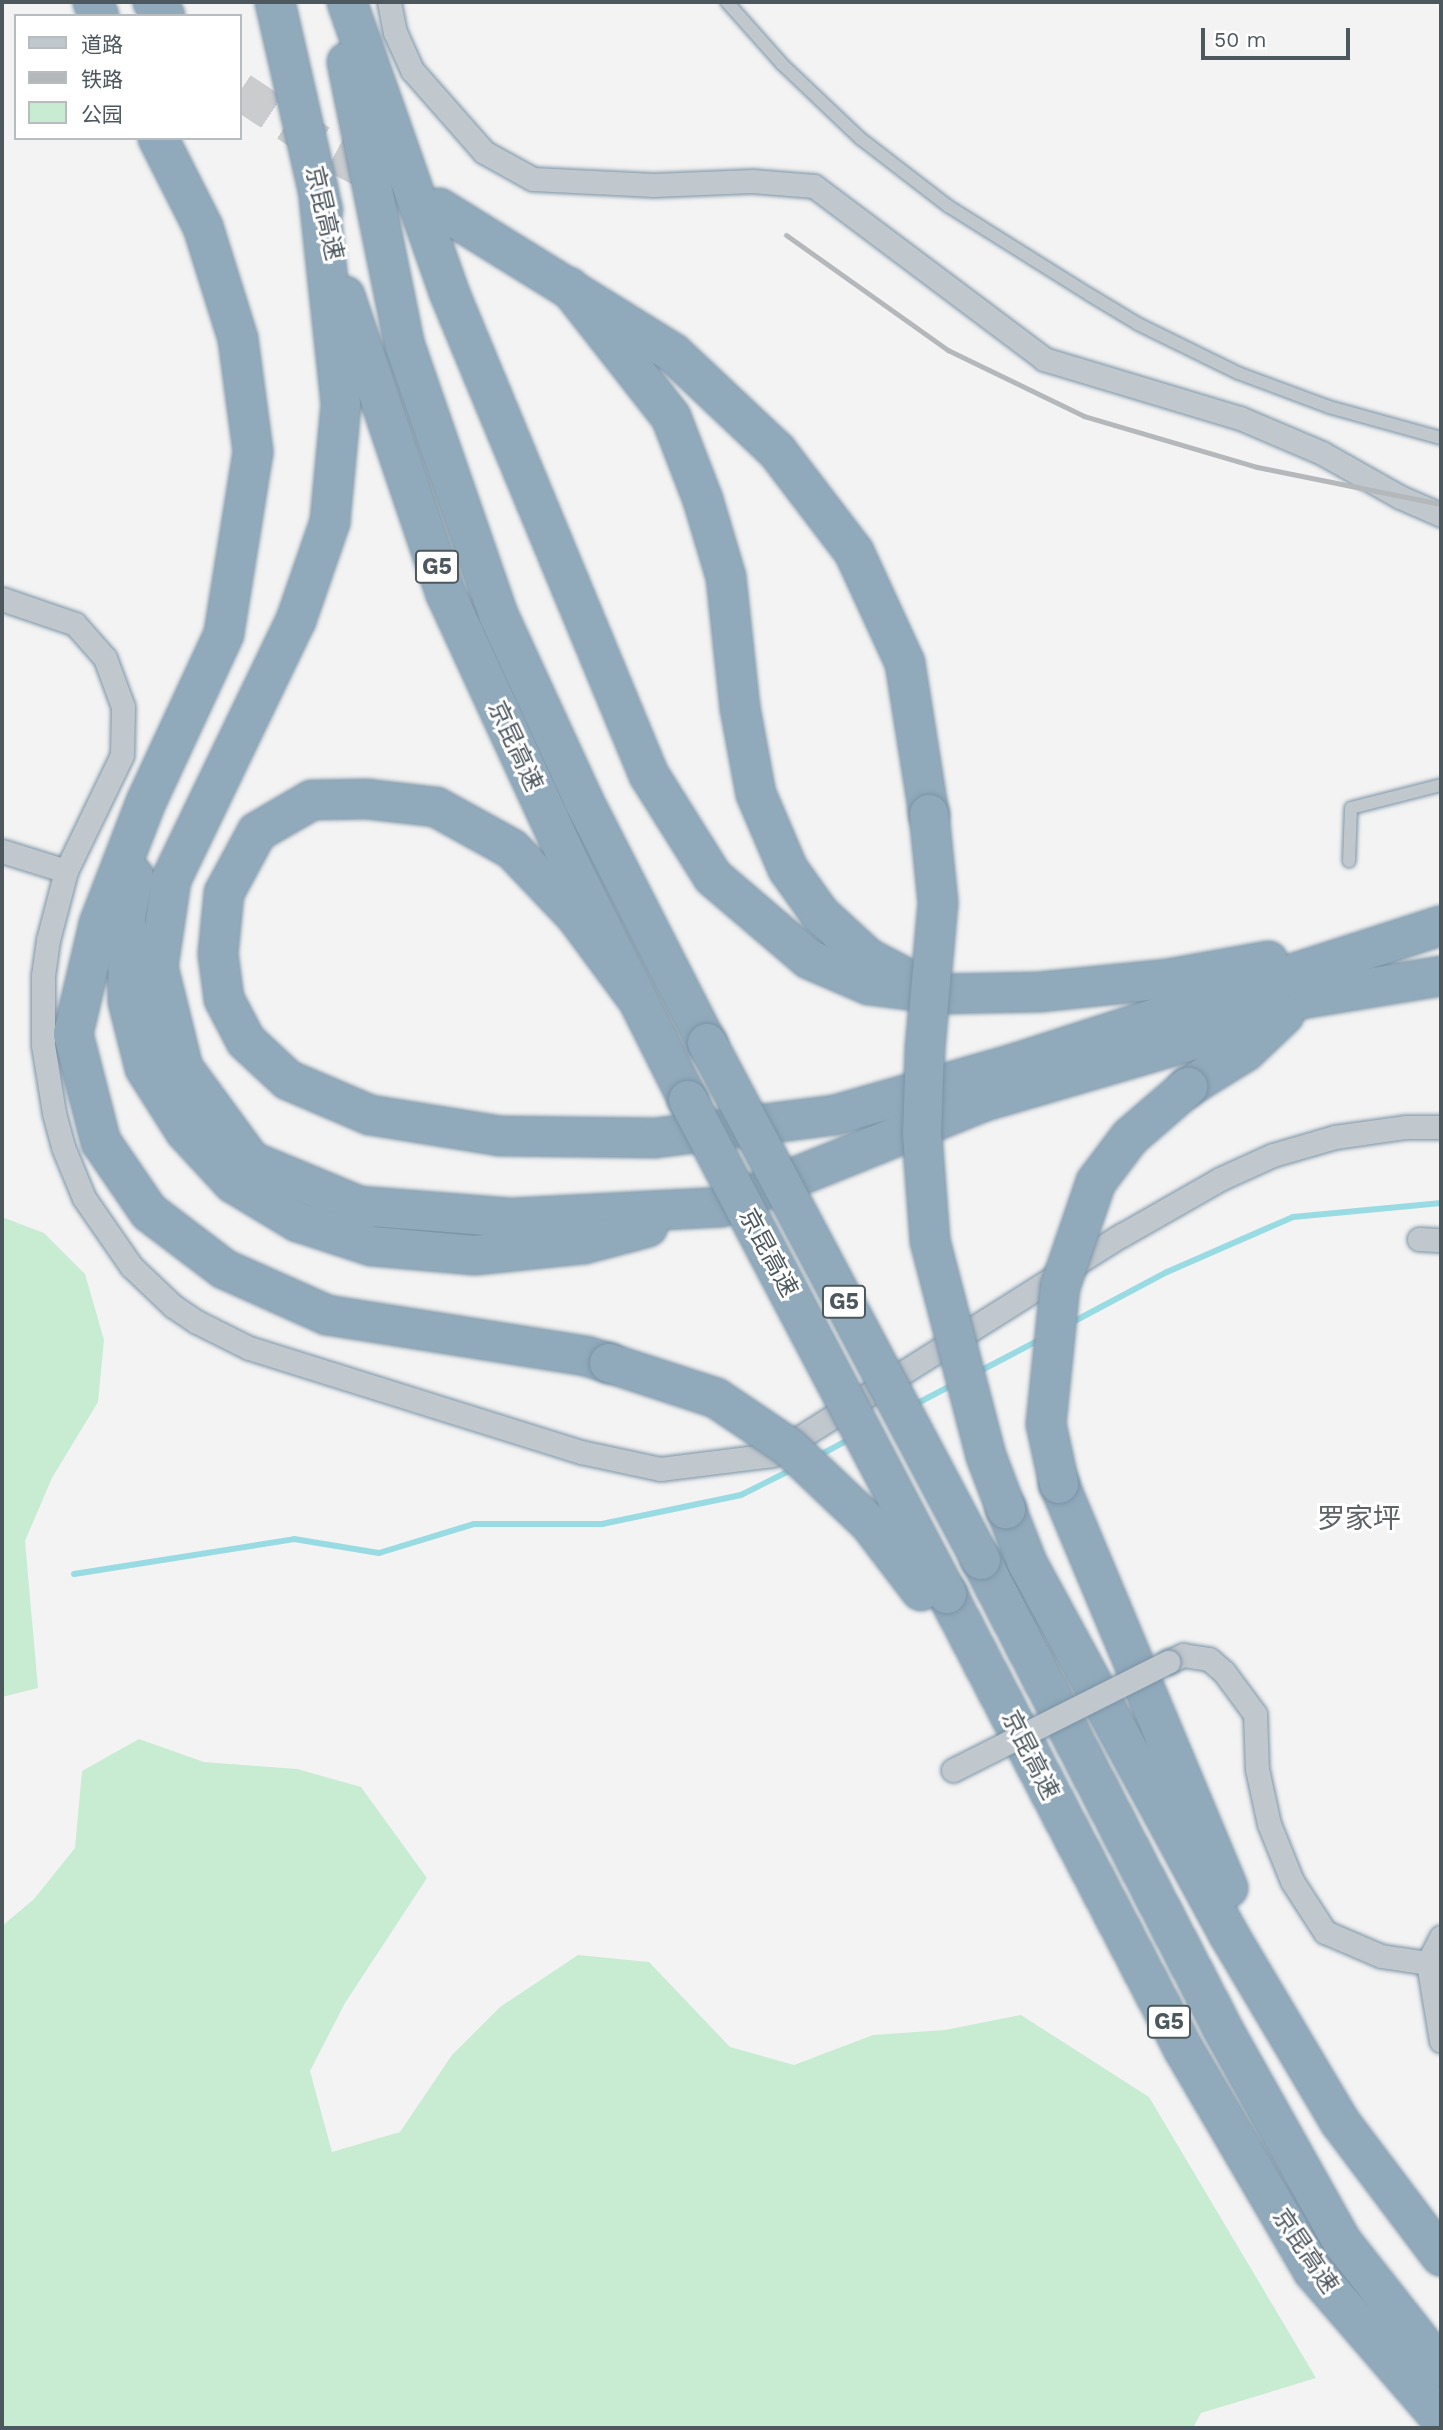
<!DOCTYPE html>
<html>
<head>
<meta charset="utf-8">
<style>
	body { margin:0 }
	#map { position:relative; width:1443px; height:2430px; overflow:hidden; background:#f4f3f3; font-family:"Work Sans","Noto Sans SC",sans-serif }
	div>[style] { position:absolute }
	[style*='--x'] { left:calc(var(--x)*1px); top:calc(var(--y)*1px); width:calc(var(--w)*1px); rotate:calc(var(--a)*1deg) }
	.green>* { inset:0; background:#c7ecd2 }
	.stream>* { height:6px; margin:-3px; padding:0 3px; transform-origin:3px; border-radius:3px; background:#99dbe3 }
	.motorway-tunnel>* { height:38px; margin-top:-19px; transform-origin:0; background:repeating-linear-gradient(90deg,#caccce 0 38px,transparent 0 57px) }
	.roads { filter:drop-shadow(0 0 2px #7b94a6) drop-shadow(0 0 2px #7b94a6) }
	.service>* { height:12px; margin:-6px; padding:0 6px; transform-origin:6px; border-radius:6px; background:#c0c7cd }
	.minor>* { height:23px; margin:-11.5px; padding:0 11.5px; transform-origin:11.5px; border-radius:11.5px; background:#c0c7cd }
	.motorway>* { height:38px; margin:-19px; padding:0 19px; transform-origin:19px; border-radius:19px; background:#90a9bb }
	.rail>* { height:5px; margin:-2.5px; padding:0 2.5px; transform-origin:2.5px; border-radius:2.5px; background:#b5b8bb }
	.bridges { filter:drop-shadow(0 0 2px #7b94a6) drop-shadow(0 0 2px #7b94a6) }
	.minor-bridge>* { height:23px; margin:-11.5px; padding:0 11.5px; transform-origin:11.5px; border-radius:11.5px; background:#c0c7cd }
	.motorway-bridge>* { height:38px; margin:-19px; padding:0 19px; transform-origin:19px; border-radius:19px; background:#90a9bb }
	span { translate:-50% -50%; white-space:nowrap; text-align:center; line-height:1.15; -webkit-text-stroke:6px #fff; paint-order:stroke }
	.shield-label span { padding:2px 5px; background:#fff; border:2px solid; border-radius:5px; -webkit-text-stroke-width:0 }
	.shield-label { font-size:23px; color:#4c575e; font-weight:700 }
	.street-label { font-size:24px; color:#4c575e }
	.quarter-label { font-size:28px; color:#5f6366 }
	.frame { position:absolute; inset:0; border:4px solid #4c575e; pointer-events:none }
	.legend { position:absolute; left:14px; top:14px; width:228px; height:126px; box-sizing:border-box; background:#fff; border:2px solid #b7bcbf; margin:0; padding:9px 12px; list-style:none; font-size:21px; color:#4c575e }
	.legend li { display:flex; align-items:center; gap:14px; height:35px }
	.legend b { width:35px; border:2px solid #b7bcbf }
	.scale { position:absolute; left:1201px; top:28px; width:149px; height:32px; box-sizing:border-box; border:4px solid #4c575e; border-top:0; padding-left:9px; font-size:21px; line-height:24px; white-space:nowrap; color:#4c575e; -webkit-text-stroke:5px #fff; paint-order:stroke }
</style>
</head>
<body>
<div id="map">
	<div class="green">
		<i style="clip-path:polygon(2px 1217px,44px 1233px,85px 1274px,104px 1340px,98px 1402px,52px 1478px,25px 1541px,38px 1688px,2px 1697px)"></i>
		<i style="clip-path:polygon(139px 1739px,204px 1762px,297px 1769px,361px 1787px,427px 1878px,345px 2003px,310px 2071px,332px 2152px,400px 2132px,452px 2055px,500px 2007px,578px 1955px,649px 1962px,730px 2047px,794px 2065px,873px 2035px,945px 2030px,1021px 2015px,1149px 2097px,1316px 2378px,1201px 2413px,1193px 2428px,2px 2428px,2px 1926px,34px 1899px,75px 1848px,82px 1771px)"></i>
	</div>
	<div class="stream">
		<i style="--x:1069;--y:1324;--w:111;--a:-28"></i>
		<i style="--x:1167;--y:1272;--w:137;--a:-23.6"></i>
		<i style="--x:1293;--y:1217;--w:149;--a:-5.4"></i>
		<i style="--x:976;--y:1373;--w:73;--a:-27.6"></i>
		<i style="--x:914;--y:1405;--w:45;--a:-27.7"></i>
		<i style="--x:818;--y:1456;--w:38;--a:-28"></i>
		<i style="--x:74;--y:1574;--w:223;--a:-9"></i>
		<i style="--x:294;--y:1539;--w:86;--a:9.4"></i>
		<i style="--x:379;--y:1553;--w:99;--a:-17"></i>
		<i style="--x:474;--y:1524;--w:128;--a:0"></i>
		<i style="--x:602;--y:1524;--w:142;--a:-11.8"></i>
		<i style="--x:741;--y:1495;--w:58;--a:-26.6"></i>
	</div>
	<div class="motorway-tunnel">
		<i style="--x:240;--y:91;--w:114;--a:33.6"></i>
		<i style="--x:335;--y:154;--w:67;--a:27.7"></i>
	</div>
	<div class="roads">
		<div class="service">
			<i style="--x:727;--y:2;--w:83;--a:48.4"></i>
			<i style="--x:782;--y:64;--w:109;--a:43.5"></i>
			<i style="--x:861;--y:139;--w:110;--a:37.6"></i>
			<i style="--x:948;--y:206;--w:168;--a:32.1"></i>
			<i style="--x:1090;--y:295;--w:56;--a:31.1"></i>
			<i style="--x:1138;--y:324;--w:111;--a:26.1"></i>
			<i style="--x:1238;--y:373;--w:97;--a:20.5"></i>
			<i style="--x:1329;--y:407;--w:116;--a:15.5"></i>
			<i style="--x:1349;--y:861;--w:53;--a:-87.8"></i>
			<i style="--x:1351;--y:808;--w:93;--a:-14.3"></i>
		</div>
		<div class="minor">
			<i style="--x:389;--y:2;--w:31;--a:79"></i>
			<i style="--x:395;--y:32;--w:42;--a:65.9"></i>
			<i style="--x:412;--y:70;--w:109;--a:48.7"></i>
			<i style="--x:484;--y:152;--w:56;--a:28.9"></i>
			<i style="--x:533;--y:179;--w:121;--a:2.8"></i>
			<i style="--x:654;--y:185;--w:98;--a:-2.3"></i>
			<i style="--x:752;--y:181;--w:62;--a:4.6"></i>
			<i style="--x:814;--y:186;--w:288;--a:36.9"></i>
			<i style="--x:1044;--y:359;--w:205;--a:16.8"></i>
			<i style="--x:1240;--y:418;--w:89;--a:23.1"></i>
			<i style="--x:1322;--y:453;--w:90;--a:29.4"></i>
			<i style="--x:1400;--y:497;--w:45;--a:23.7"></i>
			<i style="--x:2;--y:599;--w:77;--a:18.9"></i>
			<i style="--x:75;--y:624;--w:45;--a:48.6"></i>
			<i style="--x:105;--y:658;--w:52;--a:69.8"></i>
			<i style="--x:123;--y:707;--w:48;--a:91.2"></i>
			<i style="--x:122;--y:755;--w:129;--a:115.8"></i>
			<i style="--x:66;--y:871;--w:71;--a:104.6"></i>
			<i style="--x:48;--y:940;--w:35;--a:98"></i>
			<i style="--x:43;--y:975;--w:70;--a:90"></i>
			<i style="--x:43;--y:1045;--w:69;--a:80.8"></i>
			<i style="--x:54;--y:1113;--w:35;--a:75"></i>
			<i style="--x:63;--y:1147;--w:55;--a:67.6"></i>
			<i style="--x:84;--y:1198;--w:83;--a:55.3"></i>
			<i style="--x:131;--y:1266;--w:58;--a:43.6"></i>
			<i style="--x:173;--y:1306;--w:29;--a:34"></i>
			<i style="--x:197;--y:1322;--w:58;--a:26.6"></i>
			<i style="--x:249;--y:1348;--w:348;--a:17.4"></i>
			<i style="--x:581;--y:1452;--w:81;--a:12.1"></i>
			<i style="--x:660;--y:1469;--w:113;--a:-7.1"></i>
			<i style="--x:772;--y:1455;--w:413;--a:-32.2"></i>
			<i style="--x:1122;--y:1235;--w:113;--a:-29.7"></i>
			<i style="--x:1220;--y:1179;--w:58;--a:-24.4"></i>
			<i style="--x:1273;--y:1155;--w:65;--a:-16.2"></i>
			<i style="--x:1335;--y:1137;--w:72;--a:-8"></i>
			<i style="--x:1406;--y:1127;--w:35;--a:0"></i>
			<i style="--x:2;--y:851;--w:67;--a:17.4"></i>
			<i style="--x:1419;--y:1239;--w:22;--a:3"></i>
			<i style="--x:1168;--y:1662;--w:17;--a:-25"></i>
			<i style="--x:1183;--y:1655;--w:26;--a:9"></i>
			<i style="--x:1209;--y:1659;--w:20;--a:41"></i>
			<i style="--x:1224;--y:1672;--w:52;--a:53.6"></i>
			<i style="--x:1255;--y:1714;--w:55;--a:87.9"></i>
			<i style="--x:1257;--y:1769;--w:56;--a:77.7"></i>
			<i style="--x:1269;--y:1824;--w:61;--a:68"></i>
			<i style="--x:1292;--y:1881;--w:61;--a:57.1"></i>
			<i style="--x:1325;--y:1932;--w:61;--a:23.2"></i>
			<i style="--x:1381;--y:1956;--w:48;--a:8.5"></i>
			<i style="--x:1441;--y:1937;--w:29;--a:117"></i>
			<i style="--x:1428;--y:1963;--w:79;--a:80.5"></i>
		</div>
		<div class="motorway">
			<i style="--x:93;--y:2;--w:15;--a:67"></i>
			<i style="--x:153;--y:2;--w:18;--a:49"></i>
			<i style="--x:275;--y:2;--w:214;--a:77.1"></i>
			<i style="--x:347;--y:2;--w:307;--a:70.6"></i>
			<i style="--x:449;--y:292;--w:523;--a:67.51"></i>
			<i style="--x:649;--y:775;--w:120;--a:57.9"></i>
			<i style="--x:713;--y:877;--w:126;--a:40.5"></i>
			<i style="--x:809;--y:959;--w:65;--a:23.4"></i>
			<i style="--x:869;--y:985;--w:71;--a:7.3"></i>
			<i style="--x:939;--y:994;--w:100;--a:-1.1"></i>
			<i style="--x:1039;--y:992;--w:130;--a:-5.8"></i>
			<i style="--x:1168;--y:979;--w:102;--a:-10.2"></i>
			<i style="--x:347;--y:62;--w:290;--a:78.5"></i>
			<i style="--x:405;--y:346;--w:287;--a:70.9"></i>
			<i style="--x:499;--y:617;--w:201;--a:65.3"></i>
			<i style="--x:583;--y:800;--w:273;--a:63"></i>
			<i style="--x:158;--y:138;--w:100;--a:63.2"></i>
			<i style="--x:203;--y:227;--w:117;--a:72.6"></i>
			<i style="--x:238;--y:339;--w:114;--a:82.4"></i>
			<i style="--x:253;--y:452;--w:184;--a:99.1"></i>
			<i style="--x:224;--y:634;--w:185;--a:114.9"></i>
			<i style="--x:146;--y:802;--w:131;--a:111.1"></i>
			<i style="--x:99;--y:924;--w:113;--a:103.3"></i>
			<i style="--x:73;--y:1034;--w:112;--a:75.5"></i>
			<i style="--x:101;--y:1142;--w:85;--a:55.6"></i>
			<i style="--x:149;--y:1212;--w:94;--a:37.2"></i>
			<i style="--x:224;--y:1269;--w:113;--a:24.1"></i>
			<i style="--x:327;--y:1315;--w:262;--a:9"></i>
			<i style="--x:586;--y:1356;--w:24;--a:17"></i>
			<i style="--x:318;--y:188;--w:218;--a:83.9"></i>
			<i style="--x:341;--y:405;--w:118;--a:95.4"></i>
			<i style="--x:330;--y:522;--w:104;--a:109.1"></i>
			<i style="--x:296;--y:620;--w:288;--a:115.7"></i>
			<i style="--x:171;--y:880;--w:88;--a:98.5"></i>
			<i style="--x:158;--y:967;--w:104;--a:76.1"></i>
			<i style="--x:183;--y:1068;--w:115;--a:53.8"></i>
			<i style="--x:251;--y:1161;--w:117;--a:22.6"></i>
			<i style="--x:359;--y:1206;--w:154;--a:4.5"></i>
			<i style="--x:513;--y:1218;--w:208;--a:-3"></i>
			<i style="--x:721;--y:1207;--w:281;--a:-21.9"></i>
			<i style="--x:982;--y:1102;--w:249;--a:-16.3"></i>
			<i style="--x:1221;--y:1032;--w:87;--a:-22.4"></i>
			<i style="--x:1301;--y:999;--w:142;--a:-9.3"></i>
			<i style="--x:439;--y:208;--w:275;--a:31.8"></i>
			<i style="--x:673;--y:353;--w:143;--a:43.3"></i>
			<i style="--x:777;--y:451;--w:127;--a:52.7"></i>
			<i style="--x:854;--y:552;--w:122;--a:65.3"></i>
			<i style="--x:905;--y:663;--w:153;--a:81"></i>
			<i style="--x:569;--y:287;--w:165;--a:51.9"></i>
			<i style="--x:671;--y:417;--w:89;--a:68.9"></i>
			<i style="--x:703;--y:500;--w:80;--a:73.4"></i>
			<i style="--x:726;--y:577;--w:132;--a:83.9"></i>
			<i style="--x:740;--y:708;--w:87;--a:79.5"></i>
			<i style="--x:756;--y:794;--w:82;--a:66.9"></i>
			<i style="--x:788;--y:869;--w:55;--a:54.6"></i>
			<i style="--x:820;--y:914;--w:65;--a:42.5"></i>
			<i style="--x:868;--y:958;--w:43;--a:27.8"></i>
			<i style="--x:345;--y:296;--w:315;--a:71.3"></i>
			<i style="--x:446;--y:594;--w:297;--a:65.3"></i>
			<i style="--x:570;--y:864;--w:264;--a:63.4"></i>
			<i style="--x:134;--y:876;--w:42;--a:101"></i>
			<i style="--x:126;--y:917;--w:84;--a:88.6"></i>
			<i style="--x:128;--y:1001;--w:69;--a:75.8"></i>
			<i style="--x:145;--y:1068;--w:75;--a:57.6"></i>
			<i style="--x:185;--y:1131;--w:71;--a:47.3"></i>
			<i style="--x:233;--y:1183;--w:76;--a:31"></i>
			<i style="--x:298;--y:1222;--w:78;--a:18"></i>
			<i style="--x:372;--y:1246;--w:103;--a:5"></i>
			<i style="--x:475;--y:1255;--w:110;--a:-5.8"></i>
			<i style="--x:584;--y:1244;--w:66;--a:-14.9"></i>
			<i style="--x:635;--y:996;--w:101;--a:-126.5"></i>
			<i style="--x:575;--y:915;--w:91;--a:-133.7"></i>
			<i style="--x:512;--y:849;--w:87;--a:-151.1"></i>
			<i style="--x:436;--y:807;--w:69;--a:-173.4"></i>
			<i style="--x:367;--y:799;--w:55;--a:179"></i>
			<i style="--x:312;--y:800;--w:64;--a:149.8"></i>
			<i style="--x:257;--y:832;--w:69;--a:118.4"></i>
			<i style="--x:224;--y:893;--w:61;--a:95.6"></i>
			<i style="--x:218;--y:954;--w:45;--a:82.4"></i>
			<i style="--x:224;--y:999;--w:47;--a:62.4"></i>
			<i style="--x:246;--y:1041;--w:57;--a:42.9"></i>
			<i style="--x:288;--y:1080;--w:89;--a:23.1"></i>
			<i style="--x:370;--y:1115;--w:132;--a:9.2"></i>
			<i style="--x:500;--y:1136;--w:155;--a:0.7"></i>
			<i style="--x:655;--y:1138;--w:181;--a:-7.3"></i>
			<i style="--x:835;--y:1115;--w:188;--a:-16"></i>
			<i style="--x:1016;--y:1063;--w:447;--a:-17.9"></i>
			<i style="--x:1188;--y:1087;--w:67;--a:-31.6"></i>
			<i style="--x:1245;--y:1052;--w:54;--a:-43.5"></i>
			<i style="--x:1059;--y:1484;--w:438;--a:67.3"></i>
			<i style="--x:1006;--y:1509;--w:58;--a:68.7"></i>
			<i style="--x:1027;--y:1563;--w:423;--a:61.5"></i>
			<i style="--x:1229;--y:1935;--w:217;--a:59.3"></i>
			<i style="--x:1340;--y:2122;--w:168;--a:53"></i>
			<i style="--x:981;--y:1560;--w:530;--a:62.71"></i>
			<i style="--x:1224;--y:2031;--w:242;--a:60.8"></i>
			<i style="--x:1342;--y:2242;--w:160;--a:51.8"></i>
			<i style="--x:947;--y:1594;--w:514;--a:62.54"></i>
			<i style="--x:1184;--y:2050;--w:256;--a:59.7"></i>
			<i style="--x:1313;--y:2271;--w:196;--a:49.1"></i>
		</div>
	</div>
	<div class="rail">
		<i style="--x:786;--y:235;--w:199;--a:35.4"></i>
		<i style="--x:948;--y:350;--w:151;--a:25.9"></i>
		<i style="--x:1084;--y:416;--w:180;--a:16.4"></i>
		<i style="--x:1257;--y:467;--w:188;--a:11.4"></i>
	</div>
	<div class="bridges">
		<div class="minor-bridge">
			<i style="--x:953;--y:1770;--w:241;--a:-26.7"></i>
		</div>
		<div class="motorway-bridge">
			<i style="--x:929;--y:814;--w:89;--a:84.2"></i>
			<i style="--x:938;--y:903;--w:147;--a:95.1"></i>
			<i style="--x:925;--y:1049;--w:85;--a:92"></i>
			<i style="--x:922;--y:1134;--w:107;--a:85.7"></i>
			<i style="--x:930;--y:1241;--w:222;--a:75.4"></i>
			<i style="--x:986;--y:1456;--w:57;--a:69.3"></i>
			<i style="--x:707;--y:1043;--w:585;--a:62.08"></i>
			<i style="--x:688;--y:1100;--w:558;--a:62.33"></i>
			<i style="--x:609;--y:1363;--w:113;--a:18.1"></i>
			<i style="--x:716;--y:1398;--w:89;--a:34"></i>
			<i style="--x:790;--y:1448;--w:110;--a:43.5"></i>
			<i style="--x:870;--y:1524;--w:84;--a:52.7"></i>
			<i style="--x:1059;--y:1484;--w:61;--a:-102.2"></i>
			<i style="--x:1046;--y:1424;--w:138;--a:-84.2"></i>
			<i style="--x:1060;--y:1287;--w:111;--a:-71.1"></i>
			<i style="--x:1096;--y:1182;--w:56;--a:-52.9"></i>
			<i style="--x:1130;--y:1137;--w:77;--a:-40.8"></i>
		</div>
	</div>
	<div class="shield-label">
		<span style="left:437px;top:567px">G5</span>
		<span style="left:844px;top:1302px">G5</span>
		<span style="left:1169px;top:2022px">G5</span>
	</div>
	<div class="street-label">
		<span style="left:324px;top:213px;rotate:77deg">京昆高速</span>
		<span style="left:515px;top:746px;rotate:65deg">京昆高速</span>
		<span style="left:768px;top:1253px;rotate:62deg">京昆高速</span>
		<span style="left:1030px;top:1755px;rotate:63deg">京昆高速</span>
		<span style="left:1305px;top:2251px;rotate:56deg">京昆高速</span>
	</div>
	<div class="quarter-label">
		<span style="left:1359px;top:1519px">罗家坪</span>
	</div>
	<div class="frame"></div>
	<ul class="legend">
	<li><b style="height:9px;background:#c0c7cd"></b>道路</li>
	<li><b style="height:9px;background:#b5b8bb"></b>铁路</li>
	<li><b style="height:19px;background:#c7ecd2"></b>公园</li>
	</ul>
	<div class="scale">50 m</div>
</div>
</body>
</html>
